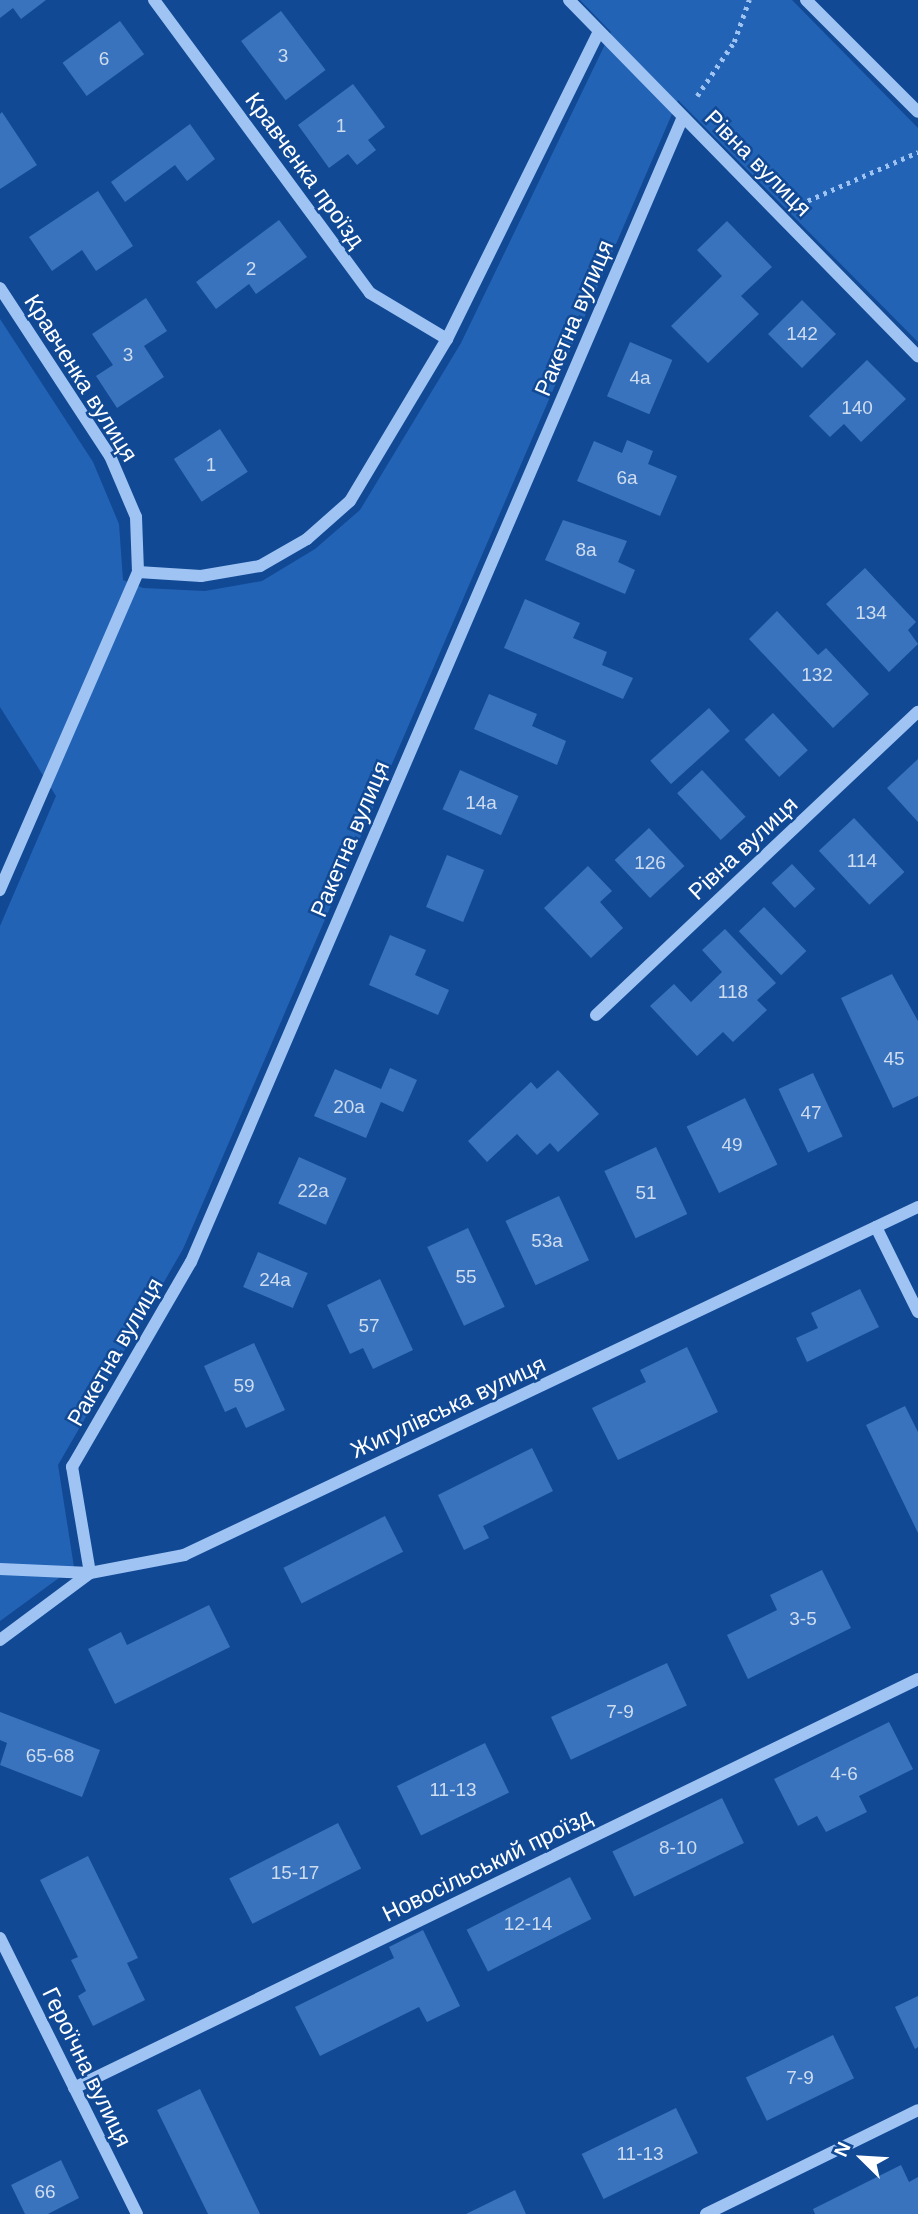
<!DOCTYPE html>
<html>
<head>
<meta charset="utf-8">
<style>
	body { margin:0 }
	#map { position:relative; width:918px; height:2214px; overflow:hidden; background:#114995; font-family:Helvetica,sans-serif }
	div>[style] { position:absolute }
	[style*='--x'] { left:calc(var(--x)*1px); top:calc(var(--y)*1px); width:calc(var(--w)*1px); rotate:calc(var(--a)*1deg) }
	.green>* { inset:0; background:#2263b5 }
	.building>* { inset:0; background:#3973be; transform-origin:0 0 }
	.path>* { height:4.5px; margin-top:-2.25px; transform-origin:0; background:repeating-linear-gradient(90deg,#9fc4f4 0 3.5px,transparent 0 8.5px) }
	.minor>* { height:12px; margin:-6px; padding:0 6px; transform-origin:6px; border-radius:6px; background:#9fc4f4 }
	span { translate:-50% -50%; white-space:nowrap; text-align:center; line-height:1.15; -webkit-text-stroke:5px #114995; paint-order:stroke }
	.number-label { font-size:19px; color:#cedcef }
	.number-label span { -webkit-text-stroke-width:0 }
	.street-label { font-size:23px; color:#fff }
	.north { position:absolute; left:827px; top:2123px; width:70px; height:70px; -webkit-text-stroke:5px #114995; paint-order:stroke; rotate:294deg; font-size:19px; font-weight:700; line-height:28px; text-align:center; color:#fff }
	.north::after { content:''; display:block; margin:auto; width:24px; height:32px; background:#fff; clip-path:polygon(50% 0,100% 100%,50% 72%,0 100%) }
</style>
</head>
<body>
<div id="map">
	<div class="green">
		<i style="clip-path:polygon(580px 0,792px 0,918px 128px,918px 342px,678px 100px,183px 1249px,58px 1465px,74px 1567px,0 1621px,0 926px,56px 796px,0 707px,0 319px,93px 462px,119px 524px,123px 580px,143px 588px,205px 591px,262px 581px,315px 549px,360px 510px,461px 343px,611px 32px)"></i>
	</div>
	<div class="building">
		<i style="clip-path:polygon(0 0,46px 0,21px 19px,13px 8px,0 18px)"></i>
		<i style="left:281px;top:11px;width:74px;height:50px;rotate:53deg"></i>
		<i style="left:120px;top:21px;width:41px;height:71px;rotate:54deg"></i>
		<i style="clip-path:polygon(353px 84px,385px 127px,368px 140px,376px 150px,357px 165px,348px 154px,329px 168px,298px 125px)"></i>
		<i style="clip-path:polygon(2px 112px,37px 165px,0 189px,0 114px)"></i>
		<i style="clip-path:polygon(190px 124px,215px 159px,187px 181px,175px 165px,125px 202px,111px 182px)"></i>
		<i style="clip-path:polygon(98px 191px,133px 246px,96px 271px,82px 250px,52px 271px,29px 237px)"></i>
		<i style="clip-path:polygon(279px 220px,307px 257px,256px 294px,249px 284px,216px 309px,196px 282px)"></i>
		<i style="clip-path:polygon(727px 221px,772px 267px,741px 296px,759px 314px,708px 363px,671px 326px,722px 276px,697px 250px)"></i>
		<i style="clip-path:polygon(146px 298px,167px 331px,144px 346px,164px 377px,117px 408px,96px 376px,113px 365px,92px 334px)"></i>
		<i style="left:802px;top:300px;width:48px;height:48px;rotate:45deg"></i>
		<i style="left:630px;top:342px;width:46px;height:59px;rotate:23deg"></i>
		<i style="clip-path:polygon(867px 360px,906px 399px,861px 442px,844px 424px,830px 437px,809px 416px)"></i>
		<i style="left:220px;top:429px;width:51px;height:55px;rotate:57deg"></i>
		<i style="clip-path:polygon(627px 440px,653px 451px,648px 464px,677px 476px,660px 516px,577px 481px,594px 441px,622px 453px)"></i>
		<i style="clip-path:polygon(563px 520px,627px 541px,618px 562px,635px 570px,625px 594px,545px 560px)"></i>
		<i style="clip-path:polygon(865px 568px,916px 622px,908px 630px,918px 644px,889px 672px,826px 604px)"></i>
		<i style="clip-path:polygon(525px 599px,580px 623px,573px 638px,607px 652px,602px 665px,633px 678px,623px 699px,504px 648px)"></i>
		<i style="clip-path:polygon(777px 611px,818px 655px,826px 648px,869px 694px,833px 728px,749px 639px)"></i>
		<i style="clip-path:polygon(489px 694px,537px 714px,532px 726px,566px 741px,557px 765px,474px 729px)"></i>
		<i style="left:709px;top:708px;width:31px;height:79px;rotate:48deg"></i>
		<i style="left:773px;top:713px;width:51px;height:39px;rotate:47deg"></i>
		<i style="clip-path:polygon(918px 759px,918px 822px,887px 788px)"></i>
		<i style="left:460px;top:770px;width:64px;height:43px;rotate:24deg"></i>
		<i style="left:702px;top:770px;width:64px;height:34px;rotate:47deg"></i>
		<i style="left:854px;top:818px;width:74px;height:48px;rotate:47deg"></i>
		<i style="left:649px;top:828px;width:52px;height:47px;rotate:47deg"></i>
		<i style="left:447px;top:855px;width:40px;height:56px;rotate:22deg"></i>
		<i style="left:792px;top:864px;width:34px;height:28px;rotate:47deg"></i>
		<i style="clip-path:polygon(588px 866px,612px 891px,600px 902px,623px 928px,591px 958px,544px 908px)"></i>
		<i style="left:764px;top:907px;width:61px;height:35px;rotate:46deg"></i>
		<i style="clip-path:polygon(725px 929px,776px 983px,757px 1000px,767px 1010px,733px 1042px,723px 1032px,697px 1056px,650px 1006px,674px 984px,691px 1002px,722px 972px,702px 950px)"></i>
		<i style="clip-path:polygon(390px 935px,426px 950px,415px 975px,449px 990px,438px 1015px,369px 985px)"></i>
		<i style="clip-path:polygon(892px 974px,918px 1021px,918px 1096px,893px 1108px,841px 998px)"></i>
		<i style="clip-path:polygon(390px 1068px,417px 1080px,403px 1112px,381px 1102px,366px 1138px,314px 1116px,335px 1069px,381px 1089px)"></i>
		<i style="clip-path:polygon(558px 1070px,599px 1114px,558px 1152px,550px 1143px,537px 1155px,517px 1134px,487px 1162px,468px 1141px,531px 1082px,537px 1089px)"></i>
		<i style="left:813px;top:1073px;width:70px;height:38px;rotate:65deg"></i>
		<i style="left:745px;top:1098px;width:74px;height:65px;rotate:64deg"></i>
		<i style="left:656px;top:1147px;width:74px;height:57px;rotate:65deg"></i>
		<i style="left:299px;top:1157px;width:52px;height:51px;rotate:24deg"></i>
		<i style="left:559px;top:1196px;width:71px;height:59px;rotate:65deg"></i>
		<i style="left:468px;top:1228px;width:87px;height:45px;rotate:65deg"></i>
		<i style="left:258px;top:1252px;width:54px;height:38px;rotate:23deg"></i>
		<i style="clip-path:polygon(380px 1279px,413px 1350px,373px 1369px,363px 1348px,350px 1354px,327px 1305px)"></i>
		<i style="clip-path:polygon(860px 1289px,879px 1327px,807px 1362px,796px 1338px,818px 1328px,811px 1313px)"></i>
		<i style="clip-path:polygon(254px 1343px,285px 1410px,246px 1428px,236px 1407px,225px 1412px,204px 1366px)"></i>
		<i style="clip-path:polygon(687px 1347px,718px 1412px,618px 1460px,592px 1408px,646px 1382px,640px 1370px)"></i>
		<i style="clip-path:polygon(905px 1406px,918px 1432px,918px 1533px,866px 1425px)"></i>
		<i style="clip-path:polygon(532px 1448px,553px 1491px,483px 1526px,489px 1538px,464px 1550px,438px 1495px)"></i>
		<i style="left:385px;top:1516px;width:40px;height:114px;rotate:63deg"></i>
		<i style="clip-path:polygon(822px 1570px,851px 1628px,748px 1679px,727px 1635px,777px 1610px,770px 1595px)"></i>
		<i style="clip-path:polygon(209px 1605px,230px 1647px,115px 1704px,88px 1649px,121px 1632px,127px 1645px)"></i>
		<i style="left:667px;top:1663px;width:47px;height:128px;rotate:65deg"></i>
		<i style="clip-path:polygon(0 1712px,100px 1750px,82px 1797px,0 1765px,7px 1743px,0 1740px)"></i>
		<i style="clip-path:polygon(889px 1722px,913px 1769px,859px 1796px,867px 1812px,826px 1832px,817px 1816px,798px 1826px,774px 1779px)"></i>
		<i style="left:485px;top:1743px;width:55px;height:98px;rotate:64deg"></i>
		<i style="left:722px;top:1798px;width:50px;height:122px;rotate:64deg"></i>
		<i style="left:338px;top:1823px;width:51px;height:122px;rotate:63deg"></i>
		<i style="clip-path:polygon(88px 1856px,138px 1958px,127px 1963px,145px 2000px,93px 2026px,78px 1996px,86px 1991px,71px 1960px,78px 1957px,40px 1880px)"></i>
		<i style="left:570px;top:1877px;width:47px;height:116px;rotate:63deg"></i>
		<i style="clip-path:polygon(423px 1930px,460px 2006px,427px 2022px,419px 2007px,320px 2056px,295px 2007px,394px 1958px,389px 1947px)"></i>
		<i style="clip-path:polygon(918px 1996px,918px 2047px,915px 2049px,895px 2007px)"></i>
		<i style="left:833px;top:2035px;width:48px;height:97px;rotate:64deg"></i>
		<i style="clip-path:polygon(200px 2089px,260px 2214px,208px 2214px,157px 2110px)"></i>
		<i style="left:676px;top:2108px;width:50px;height:105px;rotate:64deg"></i>
		<i style="clip-path:polygon(61px 2160px,79px 2198px,48px 2214px,25px 2214px,11px 2185px)"></i>
		<i style="clip-path:polygon(901px 2165px,909px 2182px,918px 2177px,918px 2214px,815px 2214px,813px 2209px)"></i>
		<i style="clip-path:polygon(515px 2190px,526px 2214px,466px 2214px)"></i>
	</div>
	<div class="path">
		<i style="--x:697;--y:96;--w:65;--a:-55.6"></i>
		<i style="--x:734;--y:42;--w:45;--a:-70.3"></i>
		<i style="--x:800;--y:204;--w:129;--a:-23.8"></i>
	</div>
	<div class="minor">
		<i style="--x:154;--y:0;--w:364;--a:53.6"></i>
		<i style="--x:370;--y:293;--w:90;--a:30.9"></i>
		<i style="--x:569;--y:0;--w:499;--a:45.6"></i>
		<i style="--x:806;--y:0;--w:158;--a:45"></i>
		<i style="--x:0;--y:288;--w:201;--a:56.8"></i>
		<i style="--x:110;--y:456;--w:66;--a:66.9"></i>
		<i style="--x:136;--y:517;--w:55;--a:87.9"></i>
		<i style="--x:138;--y:572;--w:347;--a:113.5"></i>
		<i style="--x:138;--y:572;--w:63;--a:3.6"></i>
		<i style="--x:201;--y:576;--w:60;--a:-9.6"></i>
		<i style="--x:260;--y:566;--w:54;--a:-29.9"></i>
		<i style="--x:307;--y:539;--w:57;--a:-41.5"></i>
		<i style="--x:350;--y:501;--w:189;--a:-59.1"></i>
		<i style="--x:447;--y:339;--w:343;--a:-63.7"></i>
		<i style="--x:596;--y:1015;--w:442;--a:-43.3"></i>
		<i style="--x:876;--y:1227;--w:95;--a:63.7"></i>
		<i style="--x:0;--y:1569;--w:90;--a:2.5"></i>
		<i style="--x:90;--y:1573;--w:108;--a:-99.6"></i>
		<i style="--x:72;--y:1467;--w:237;--a:-59.9"></i>
		<i style="--x:191;--y:1262;--w:1246;--a:-66.75"></i>
		<i style="--x:0;--y:1640;--w:112;--a:-36.7"></i>
		<i style="--x:90;--y:1573;--w:96;--a:-10.8"></i>
		<i style="--x:184;--y:1555;--w:812;--a:-25.37"></i>
		<i style="--x:0;--y:1938;--w:308;--a:63.6"></i>
		<i style="--x:74;--y:2088;--w:938;--a:-25.85"></i>
		<i style="--x:706;--y:2214;--w:236;--a:-26.1"></i>
	</div>
	<div class="number-label">
		<span style="left:283px;top:56px">3</span>
		<span style="left:104px;top:59px">6</span>
		<span style="left:341px;top:126px">1</span>
		<span style="left:251px;top:269px">2</span>
		<span style="left:802px;top:334px">142</span>
		<span style="left:128px;top:355px">3</span>
		<span style="left:640px;top:378px">4а</span>
		<span style="left:857px;top:408px">140</span>
		<span style="left:211px;top:465px">1</span>
		<span style="left:627px;top:478px">6а</span>
		<span style="left:586px;top:550px">8а</span>
		<span style="left:871px;top:613px">134</span>
		<span style="left:817px;top:675px">132</span>
		<span style="left:481px;top:803px">14а</span>
		<span style="left:862px;top:861px">114</span>
		<span style="left:650px;top:863px">126</span>
		<span style="left:733px;top:992px">118</span>
		<span style="left:894px;top:1059px">45</span>
		<span style="left:349px;top:1107px">20а</span>
		<span style="left:811px;top:1113px">47</span>
		<span style="left:732px;top:1145px">49</span>
		<span style="left:313px;top:1191px">22а</span>
		<span style="left:646px;top:1193px">51</span>
		<span style="left:547px;top:1241px">53а</span>
		<span style="left:466px;top:1277px">55</span>
		<span style="left:275px;top:1280px">24а</span>
		<span style="left:369px;top:1326px">57</span>
		<span style="left:244px;top:1386px">59</span>
		<span style="left:803px;top:1619px">3-5</span>
		<span style="left:620px;top:1712px">7-9</span>
		<span style="left:50px;top:1756px">65-68</span>
		<span style="left:844px;top:1774px">4-6</span>
		<span style="left:453px;top:1790px">11-13</span>
		<span style="left:678px;top:1848px">8-10</span>
		<span style="left:295px;top:1873px">15-17</span>
		<span style="left:528px;top:1924px">12-14</span>
		<span style="left:800px;top:2078px">7-9</span>
		<span style="left:640px;top:2154px">11-13</span>
		<span style="left:45px;top:2192px">66</span>
	</div>
	<div class="street-label">
		<span style="left:758px;top:163px;rotate:45deg">Рівна вулиця</span>
		<span style="left:305px;top:170px;rotate:54deg">Кравченка проїзд</span>
		<span style="left:574px;top:318px;rotate:-67deg">Ракетна вулиця</span>
		<span style="left:81px;top:378px;rotate:58deg">Кравченка вулиця</span>
		<span style="left:350px;top:839px;rotate:-67deg">Ракетна вулиця</span>
		<span style="left:743px;top:848px;rotate:-43deg">Рівна вулиця</span>
		<span style="left:115px;top:1352px;rotate:-60deg">Ракетна вулиця</span>
		<span style="left:448px;top:1407px;rotate:-25deg">Жигулівська вулиця</span>
		<span style="left:487px;top:1865px;rotate:-26deg">Новосільський проїзд</span>
		<span style="left:87px;top:2067px;rotate:64deg">Героїчна вулиця</span>
	</div>
	<div class="north">N</div>
</div>
</body>
</html>
